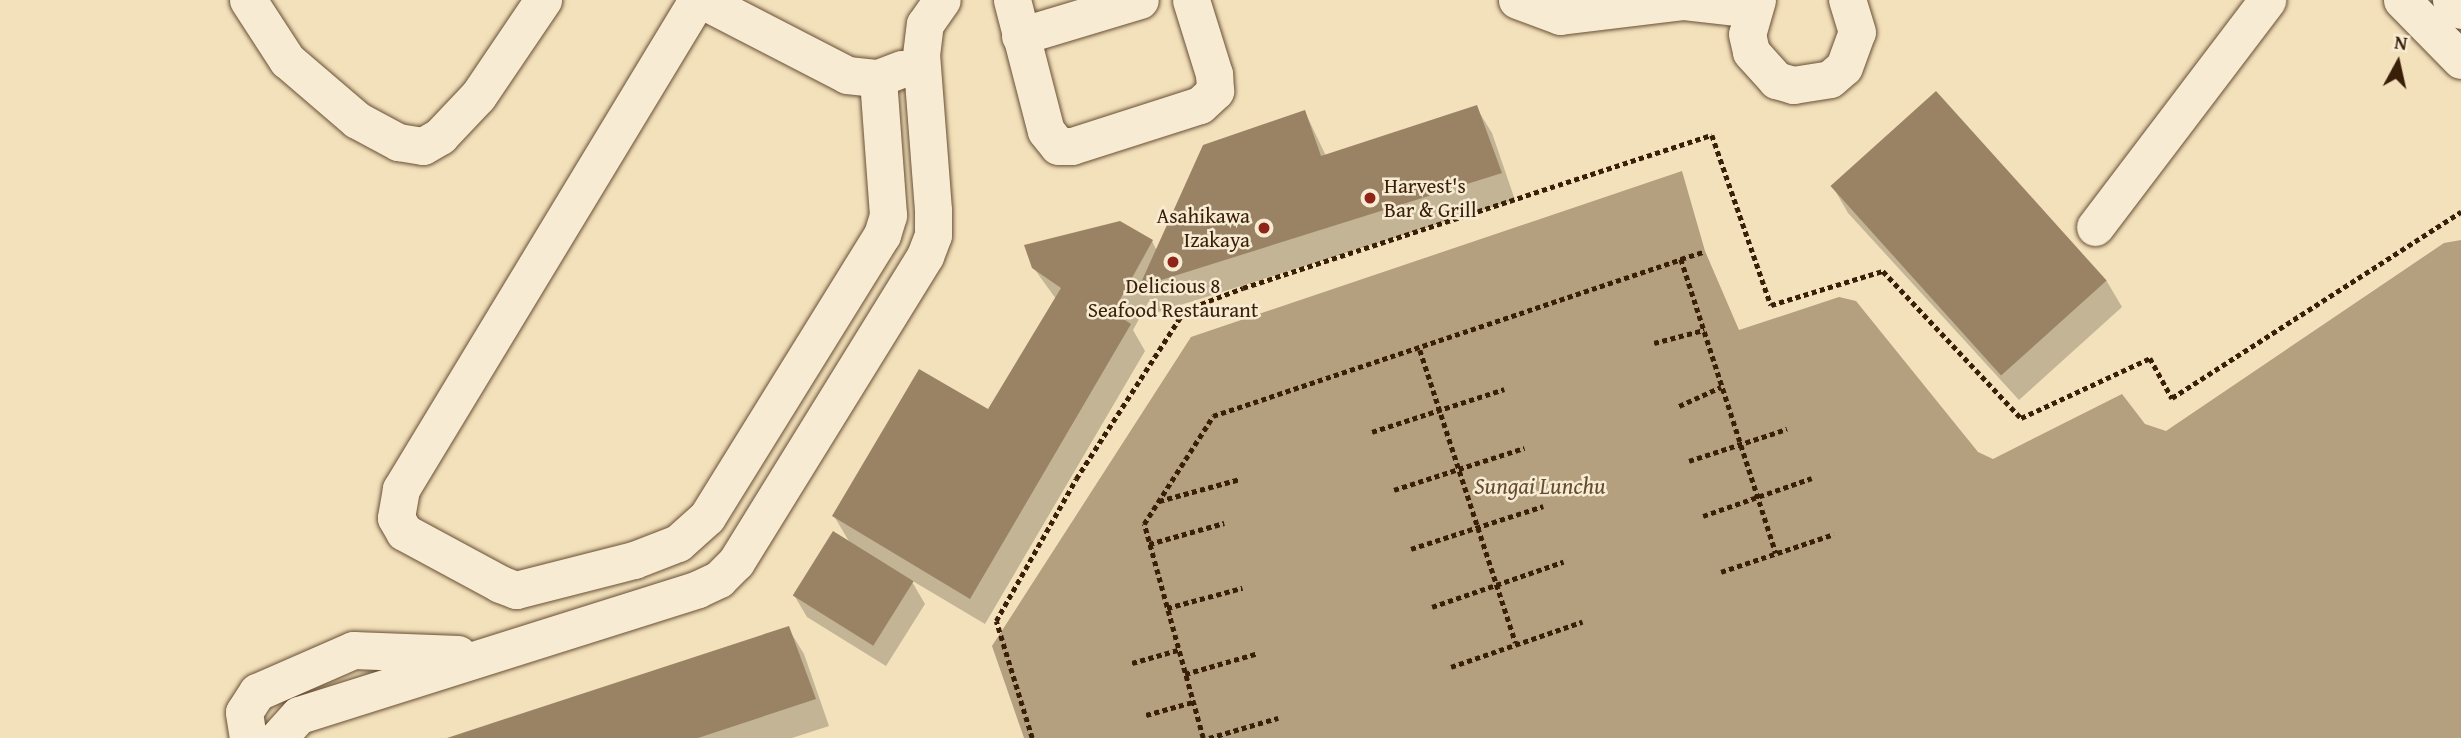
<!DOCTYPE html>
<html>
<head>
<meta charset="utf-8">
<style>
	body { margin:0 }
	#map { position:relative; width:2461px; height:738px; overflow:hidden; background:#f3e1bb; font-family:"Gentium Book Plus",serif }
	div>[style] { position:absolute }
	[style*='--x'] { left:calc(var(--x)*1px); top:calc(var(--y)*1px); width:calc(var(--w)*1px); rotate:calc(var(--a)*1deg) }
	.water>* { inset:0; background:#b49f7e }
	.shadow>* { inset:0; background:#0003 }
	.building>* { inset:0; background:#9a8365; transform-origin:0 0 }
	.path>* { height:4.5px; margin-top:-2.25px; transform-origin:0; background:repeating-linear-gradient(90deg,#391e08 0 5px,transparent 0 8.5px) }
	.roads { filter:drop-shadow(0 0 2px #684f35) drop-shadow(0 0 2px #684f35) }
	.minor>* { height:37px; margin:-18.5px; padding:0 18.5px; transform-origin:18.5px; border-radius:18.5px; background:#f7ecd3 }
	.dots>* { width:19px; height:19px; translate:-50% -50%; box-sizing:border-box; border:4px solid #f7ecd3; border-radius:50% }
	span { translate:-50% -50%; white-space:nowrap; text-align:center; line-height:1.15; -webkit-text-stroke:5px #f7ecd3; paint-order:stroke }
	.poi-label { font-size:21px; color:#391e08 }
	.left { translate:0 -50%; text-align:left }
	.right { translate:-100% -50%; text-align:right }
	.water-label { font-size:23px; color:#644b31; font-style:italic }
	.north { position:absolute; left:2363px; top:28px; width:70px; height:70px; -webkit-text-stroke:5px #f7ecd3; paint-order:stroke; rotate:8deg; font-size:19px; font-weight:700; line-height:28px; text-align:center; color:#391e08 }
	.north::after { content:''; display:block; margin:auto; width:24px; height:32px; background:#391e08; clip-path:polygon(50% 0,100% 100%,50% 72%,0 100%) }
</style>
</head>
<body>
<div id="map">
	<div class="water">
		<i style="clip-path:polygon(1682px 171px,1705px 251px,1739px 330px,1839px 297px,1856px 301px,1978px 452px,1993px 459px,2122px 394px,2145px 424px,2166px 431px,2444px 243px,2461px 240px,2461px 738px,1024px 738px,992px 646px,1191px 337px)"></i>
	</div>
	<div class="shadow">
		<i style="clip-path:polygon(1476px 107px,1492px 133px,1515px 200px,1155px 313px,1149px 301px,1133px 330px,1145px 351px,985px 624px,911px 580px,925px 604px,886px 666px,807px 617px,794px 595px,850px 543px,834px 516px,988px 411px,1056px 299px,1033px 267px,1152px 241px,1157px 251px,1305px 112px,1326px 156px)"></i>
		<i style="clip-path:polygon(1833px 187px,2106px 280px,2122px 307px,2019px 400px,1848px 213px)"></i>
		<i style="clip-path:polygon(788px 628px,804px 654px,829px 726px,792px 738px,451px 738px)"></i>
	</div>
	<div class="building">
		<i style="left:1936px;top:91px;width:255px;height:142px;rotate:48deg"></i>
		<i style="clip-path:polygon(1477px 105px,1502px 173px,1139px 287px,1203px 145px,1305px 110px,1321px 156px)"></i>
		<i style="clip-path:polygon(1120px 221px,1153px 240px,1113px 312px,1131px 324px,970px 599px,832px 516px,919px 369px,988px 409px,1061px 288px,1032px 268px,1024px 245px)"></i>
		<i style="left:833px;top:531px;width:95px;height:76px;rotate:32deg"></i>
		<i style="clip-path:polygon(789px 626px,816px 699px,698px 738px,447px 738px)"></i>
	</div>
	<div class="path">
		<i style="--x:1681;--y:259;--w:25;--a:-18"></i>
		<i style="--x:1654;--y:343;--w:52;--a:-14.6"></i>
		<i style="--x:1420;--y:350;--w:308;--a:71.9"></i>
		<i style="--x:1679;--y:406;--w:46;--a:-24.3"></i>
		<i style="--x:1372;--y:432;--w:139;--a:-18"></i>
		<i style="--x:1689;--y:461;--w:103;--a:-18.1"></i>
		<i style="--x:1394;--y:490;--w:137;--a:-17.9"></i>
		<i style="--x:1159;--y:501;--w:84;--a:-15.2"></i>
		<i style="--x:1703;--y:516;--w:115;--a:-19.2"></i>
		<i style="--x:1149;--y:544;--w:78;--a:-15.6"></i>
		<i style="--x:1411;--y:549;--w:139;--a:-18"></i>
		<i style="--x:1721;--y:572;--w:119;--a:-18.6"></i>
		<i style="--x:1432;--y:607;--w:139;--a:-19"></i>
		<i style="--x:1167;--y:608;--w:78;--a:-14.9"></i>
		<i style="--x:1132;--y:663;--w:48;--a:-15.8"></i>
		<i style="--x:1451;--y:667;--w:139;--a:-19"></i>
		<i style="--x:1185;--y:674;--w:76;--a:-16"></i>
		<i style="--x:1146;--y:715;--w:49;--a:-15.5"></i>
		<i style="--x:1032;--y:738;--w:122;--a:-107.1"></i>
		<i style="--x:996;--y:621;--w:163;--a:-60.6"></i>
		<i style="--x:1076;--y:479;--w:201;--a:-57.2"></i>
		<i style="--x:1185;--y:310;--w:62;--a:-20.8"></i>
		<i style="--x:1243;--y:288;--w:493;--a:-18.1"></i>
		<i style="--x:1712;--y:135;--w:180;--a:70.9"></i>
		<i style="--x:1771;--y:305;--w:117;--a:-16.9"></i>
		<i style="--x:1883;--y:271;--w:202;--a:46.8"></i>
		<i style="--x:2021;--y:418;--w:142;--a:-24.9"></i>
		<i style="--x:2150;--y:358;--w:46;--a:61.2"></i>
		<i style="--x:2172;--y:398;--w:344;--a:-32.8"></i>
		<i style="--x:1203;--y:738;--w:222;--a:-105.4"></i>
		<i style="--x:1144;--y:524;--w:128;--a:-57.4"></i>
		<i style="--x:1213;--y:416;--w:494;--a:-18.5"></i>
		<i style="--x:1681;--y:259;--w:309;--a:72.1"></i>
		<i style="--x:1209;--y:738;--w:72;--a:-16.2"></i>
	</div>
	<div class="roads">
		<div class="minor">
			<i style="--x:248;--y:0;--w:72;--a:57"></i>
			<i style="--x:287;--y:60;--w:92;--a:40.6"></i>
			<i style="--x:357;--y:120;--w:47;--a:28.2"></i>
			<i style="--x:398;--y:142;--w:25;--a:9"></i>
			<i style="--x:423;--y:146;--w:20;--a:-30"></i>
			<i style="--x:440;--y:136;--w:55;--a:-46.5"></i>
			<i style="--x:478;--y:96;--w:116;--a:-55.9"></i>
			<i style="--x:697;--y:0;--w:572;--a:121.19"></i>
			<i style="--x:401;--y:489;--w:29;--a:100"></i>
			<i style="--x:396;--y:518;--w:16;--a:60"></i>
			<i style="--x:404;--y:532;--w:109;--a:28.4"></i>
			<i style="--x:500;--y:584;--w:17;--a:21"></i>
			<i style="--x:516;--y:590;--w:122;--a:-14.3"></i>
			<i style="--x:634;--y:560;--w:47;--a:-21.1"></i>
			<i style="--x:678;--y:543;--w:39;--a:-42"></i>
			<i style="--x:707;--y:517;--w:332;--a:-58.2"></i>
			<i style="--x:882;--y:235;--w:21;--a:-73"></i>
			<i style="--x:888;--y:215;--w:137;--a:-94.2"></i>
			<i style="--x:702;--y:0;--w:163;--a:27.3"></i>
			<i style="--x:847;--y:75;--w:31;--a:6"></i>
			<i style="--x:878;--y:78;--w:25;--a:-21"></i>
			<i style="--x:1012;--y:0;--w:135;--a:75.5"></i>
			<i style="--x:1046;--y:131;--w:19;--a:51"></i>
			<i style="--x:1058;--y:146;--w:14;--a:0"></i>
			<i style="--x:1072;--y:146;--w:134;--a:-17.8"></i>
			<i style="--x:1200;--y:105;--w:21;--a:-43"></i>
			<i style="--x:1215;--y:91;--w:17;--a:-93"></i>
			<i style="--x:1214;--y:74;--w:77;--a:-107.3"></i>
			<i style="--x:1517;--y:0;--w:46;--a:20.4"></i>
			<i style="--x:1560;--y:16;--w:125;--a:-6.9"></i>
			<i style="--x:1684;--y:1;--w:69;--a:6.6"></i>
			<i style="--x:1757;--y:0;--w:35;--a:106"></i>
			<i style="--x:1747;--y:34;--w:18;--a:77"></i>
			<i style="--x:1751;--y:52;--w:38;--a:48"></i>
			<i style="--x:1776;--y:80;--w:18;--a:16"></i>
			<i style="--x:1793;--y:85;--w:37;--a:-9"></i>
			<i style="--x:1830;--y:79;--w:18;--a:-41"></i>
			<i style="--x:1844;--y:67;--w:37;--a:-70"></i>
			<i style="--x:1857;--y:32;--w:34;--a:-107"></i>
			<i style="--x:2402;--y:0;--w:84;--a:45.5"></i>
			<i style="--x:2451;--y:0;--w:14;--a:45"></i>
			<i style="--x:1020;--y:36;--w:125;--a:-16.7"></i>
			<i style="--x:2095;--y:227;--w:285;--a:-52.8"></i>
			<i style="--x:248;--y:738;--w:26;--a:-99"></i>
			<i style="--x:244;--y:712;--w:24;--a:-57"></i>
			<i style="--x:257;--y:692;--w:105;--a:-23.6"></i>
			<i style="--x:353;--y:650;--w:105;--a:2.2"></i>
			<i style="--x:278;--y:738;--w:31;--a:-48"></i>
			<i style="--x:299;--y:715;--w:418;--a:-17.5"></i>
			<i style="--x:698;--y:589;--w:23;--a:-25"></i>
			<i style="--x:719;--y:579;--w:24;--a:-45"></i>
			<i style="--x:736;--y:562;--w:360;--a:-58.3"></i>
			<i style="--x:925;--y:256;--w:22;--a:-69"></i>
			<i style="--x:933;--y:235;--w:25;--a:-90"></i>
			<i style="--x:933;--y:210;--w:155;--a:-94.4"></i>
			<i style="--x:921;--y:55;--w:31;--a:-83"></i>
			<i style="--x:925;--y:24;--w:29;--a:-55"></i>
		</div>
	</div>
	<div class="dots">
		<i style="left:1370px;top:198px;background:#8f2418"></i>
		<i style="left:1264px;top:228px;background:#8f2418"></i>
		<i style="left:1173px;top:262px;background:#8f2418"></i>
	</div>
	<div class="poi-label">
		<span class="left" style="left:1384px;top:198px">Harvest's<br>Bar &amp; Grill</span>
		<span class="right" style="left:1250px;top:228px">Asahikawa<br>Izakaya</span>
		<span style="left:1173px;top:298px">Delicious 8<br>Seafood Restaurant</span>
	</div>
	<div class="water-label">
		<span style="left:1540px;top:486px">Sungai Lunchu</span>
	</div>
	<div class="north">N</div>
</div>
</body>
</html>
